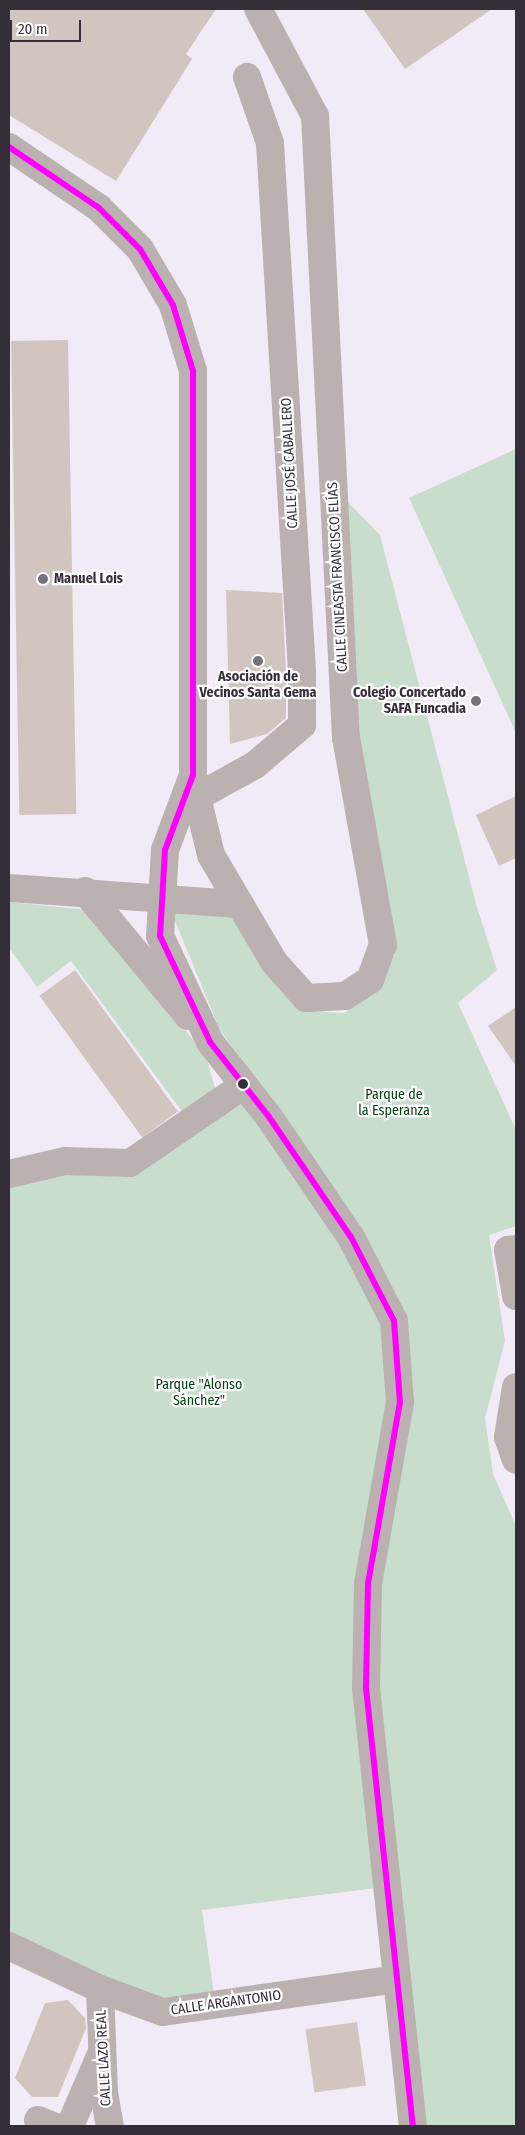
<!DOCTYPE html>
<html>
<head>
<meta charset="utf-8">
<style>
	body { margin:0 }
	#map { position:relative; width:525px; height:2135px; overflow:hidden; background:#f3eaf7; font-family:"Fira Sans Condensed",sans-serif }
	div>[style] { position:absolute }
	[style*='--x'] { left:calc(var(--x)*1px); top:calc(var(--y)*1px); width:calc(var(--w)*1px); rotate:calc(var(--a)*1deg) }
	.green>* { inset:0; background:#c9ddcc }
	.building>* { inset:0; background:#d1c5c0; transform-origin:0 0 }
	.minor>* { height:28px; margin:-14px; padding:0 14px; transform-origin:14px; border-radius:14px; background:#bcb1b1 }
	.bus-1>* { height:6px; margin:-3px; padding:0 3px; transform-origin:3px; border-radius:3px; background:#f0f }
	.dots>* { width:14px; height:14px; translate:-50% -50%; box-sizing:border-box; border:2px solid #fff; border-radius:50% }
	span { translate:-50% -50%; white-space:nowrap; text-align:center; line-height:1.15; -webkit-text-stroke:4.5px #fff; paint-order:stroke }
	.street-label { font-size:14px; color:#352e39 }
	.poi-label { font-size:14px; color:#352e39; font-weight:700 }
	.left { translate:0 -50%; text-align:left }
	.right { translate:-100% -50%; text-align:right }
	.park-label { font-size:14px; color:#023e10 }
	.frame { position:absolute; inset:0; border:10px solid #352e39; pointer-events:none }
	.scale { position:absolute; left:10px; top:20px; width:71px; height:22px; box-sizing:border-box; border:2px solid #352e39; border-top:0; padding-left:6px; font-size:15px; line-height:18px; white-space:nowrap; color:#352e39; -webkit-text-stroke:4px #fff; paint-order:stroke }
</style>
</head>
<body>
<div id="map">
	<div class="green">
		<i style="clip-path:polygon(516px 449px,516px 733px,409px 498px)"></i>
		<i style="clip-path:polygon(347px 501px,380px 535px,476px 904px,497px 970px,458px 1003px,516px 1130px,516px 1226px,489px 1235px,505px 1341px,485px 1418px,493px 1474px,516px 1526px,516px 2126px,426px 2126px,378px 1691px,379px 1583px,412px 1401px,355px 1223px,219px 1028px,171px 911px,232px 917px,298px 1010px,344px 1013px,380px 988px,395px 954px,361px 750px)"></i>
		<i style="clip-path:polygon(9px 902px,90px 910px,206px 1056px,215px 1088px,183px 1113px,71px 961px,37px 987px,9px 948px)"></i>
		<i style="clip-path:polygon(243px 1096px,341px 1240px,384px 1325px,389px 1403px,358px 1580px,376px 1888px,202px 1910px,214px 1994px,166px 2004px,9px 1934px,9px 1183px,61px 1172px,137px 1172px)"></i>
	</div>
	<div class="building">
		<i style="clip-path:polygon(9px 9px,216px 9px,186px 54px,192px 59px,116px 181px,9px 115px)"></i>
		<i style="clip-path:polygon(363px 9px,492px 9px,405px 69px)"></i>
		<i style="left:68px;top:340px;width:474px;height:57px;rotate:89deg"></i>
		<i style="clip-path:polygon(226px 590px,282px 593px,286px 671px,286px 718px,267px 734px,230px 744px)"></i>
		<i style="clip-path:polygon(516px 796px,516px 858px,499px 866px,476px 815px)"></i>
		<i style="left:75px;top:970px;width:175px;height:44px;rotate:54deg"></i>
		<i style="clip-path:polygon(516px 1007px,516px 1066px,488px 1026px)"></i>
		<i style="clip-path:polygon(68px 2000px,85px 2018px,86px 2028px,58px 2097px,32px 2097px,15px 2078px,45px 2003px)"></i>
		<i style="left:357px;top:2022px;width:64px;height:52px;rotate:82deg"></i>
	</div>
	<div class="minor">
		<i style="--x:9;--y:147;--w:109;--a:34.1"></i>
		<i style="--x:99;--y:208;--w:58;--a:45"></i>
		<i style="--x:140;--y:249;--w:65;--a:59.5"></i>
		<i style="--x:173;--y:305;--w:69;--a:73.1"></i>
		<i style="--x:193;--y:371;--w:404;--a:90"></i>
		<i style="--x:193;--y:775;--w:22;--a:80"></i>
		<i style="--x:197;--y:797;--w:60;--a:76.4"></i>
		<i style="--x:211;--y:855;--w:124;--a:59.5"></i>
		<i style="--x:274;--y:962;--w:48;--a:48.4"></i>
		<i style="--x:306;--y:998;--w:39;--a:-3"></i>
		<i style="--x:345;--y:996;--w:30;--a:-33"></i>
		<i style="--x:370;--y:980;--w:37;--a:-70"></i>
		<i style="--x:383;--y:945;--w:210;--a:-100.1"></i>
		<i style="--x:346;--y:738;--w:623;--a:-92.85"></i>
		<i style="--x:315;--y:116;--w:121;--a:-118"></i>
		<i style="--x:193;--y:775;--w:80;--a:110.5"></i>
		<i style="--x:165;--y:850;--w:86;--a:93.3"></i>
		<i style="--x:160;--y:936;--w:117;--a:64.7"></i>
		<i style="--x:210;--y:1042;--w:95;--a:51.8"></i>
		<i style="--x:269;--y:1117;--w:145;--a:55.7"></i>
		<i style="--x:351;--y:1237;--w:94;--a:62.9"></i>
		<i style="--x:394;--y:1321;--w:81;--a:85.8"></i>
		<i style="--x:400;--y:1402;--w:184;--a:100"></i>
		<i style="--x:368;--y:1583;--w:105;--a:91.1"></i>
		<i style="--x:366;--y:1688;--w:441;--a:83.9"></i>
		<i style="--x:197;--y:797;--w:66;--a:-28.9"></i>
		<i style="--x:255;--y:765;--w:62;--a:-40.4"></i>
		<i style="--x:302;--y:725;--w:54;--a:-90"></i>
		<i style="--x:302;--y:671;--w:529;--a:-93.47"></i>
		<i style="--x:270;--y:143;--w:70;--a:-109.2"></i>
		<i style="--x:9;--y:888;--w:231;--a:4"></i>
		<i style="--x:85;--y:891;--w:162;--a:50.5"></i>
		<i style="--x:9;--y:1174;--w:57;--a:-13.1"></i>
		<i style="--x:65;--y:1161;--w:65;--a:1.8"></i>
		<i style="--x:130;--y:1163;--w:138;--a:-34.4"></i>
		<i style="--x:516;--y:1249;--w:8;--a:173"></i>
		<i style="--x:508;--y:1250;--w:47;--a:80.1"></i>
		<i style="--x:516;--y:1387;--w:51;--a:99.1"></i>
		<i style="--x:508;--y:1437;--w:24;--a:71"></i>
		<i style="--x:9;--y:1946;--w:101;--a:25.3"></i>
		<i style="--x:100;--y:1989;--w:67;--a:20.1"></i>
		<i style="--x:163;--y:2012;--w:236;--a:-8"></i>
		<i style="--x:100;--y:1989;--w:104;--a:87.8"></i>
		<i style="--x:104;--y:2093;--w:34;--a:80"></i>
		<i style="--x:38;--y:2120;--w:16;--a:22"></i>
		<i style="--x:70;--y:2126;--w:76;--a:-66.8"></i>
	</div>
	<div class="bus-1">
		<i style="--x:9;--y:147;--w:109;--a:34.1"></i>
		<i style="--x:99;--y:208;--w:58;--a:45"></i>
		<i style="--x:140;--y:249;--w:65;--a:59.5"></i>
		<i style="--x:173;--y:305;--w:69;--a:73.1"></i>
		<i style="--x:193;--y:371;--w:404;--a:90"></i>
		<i style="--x:193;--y:775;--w:80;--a:110.5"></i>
		<i style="--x:165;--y:850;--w:86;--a:93.3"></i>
		<i style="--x:160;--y:936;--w:117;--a:64.7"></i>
		<i style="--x:210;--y:1042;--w:95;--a:51.8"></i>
		<i style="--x:269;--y:1117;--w:145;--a:55.7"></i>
		<i style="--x:351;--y:1237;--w:94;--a:62.9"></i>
		<i style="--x:394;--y:1321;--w:81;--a:85.8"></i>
		<i style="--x:400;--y:1402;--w:184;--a:100"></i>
		<i style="--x:368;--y:1583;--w:105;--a:91.1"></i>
		<i style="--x:366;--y:1688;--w:441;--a:83.9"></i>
	</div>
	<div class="dots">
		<i style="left:43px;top:579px;background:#78707c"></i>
		<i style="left:258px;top:661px;background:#78707c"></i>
		<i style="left:476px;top:701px;background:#78707c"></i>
		<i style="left:243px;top:1084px;background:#352e39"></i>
	</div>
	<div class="street-label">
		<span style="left:290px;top:463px;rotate:-93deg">CALLE JOSÉ CABALLERO</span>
		<span style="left:338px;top:577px;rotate:-93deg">CALLE CINEASTA FRANCISCO ELÍAS</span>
		<span style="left:226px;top:2003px;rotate:-8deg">CALLE ARGANTONIO</span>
		<span style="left:104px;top:2058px;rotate:-93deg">CALLE LAZO REAL</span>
	</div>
	<div class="poi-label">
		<span class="left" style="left:54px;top:579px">Manuel Lois</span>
		<span style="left:258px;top:685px">Asociación de<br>Vecinos Santa Gema</span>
		<span class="right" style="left:466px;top:701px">Colegio Concertado<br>SAFA Funcadia</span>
	</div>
	<div class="park-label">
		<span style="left:394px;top:1103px">Parque de<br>la Esperanza</span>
		<span style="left:199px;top:1393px">Parque "Alonso<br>Sánchez"</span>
	</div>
	<div class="frame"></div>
	<div class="scale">20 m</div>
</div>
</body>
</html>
